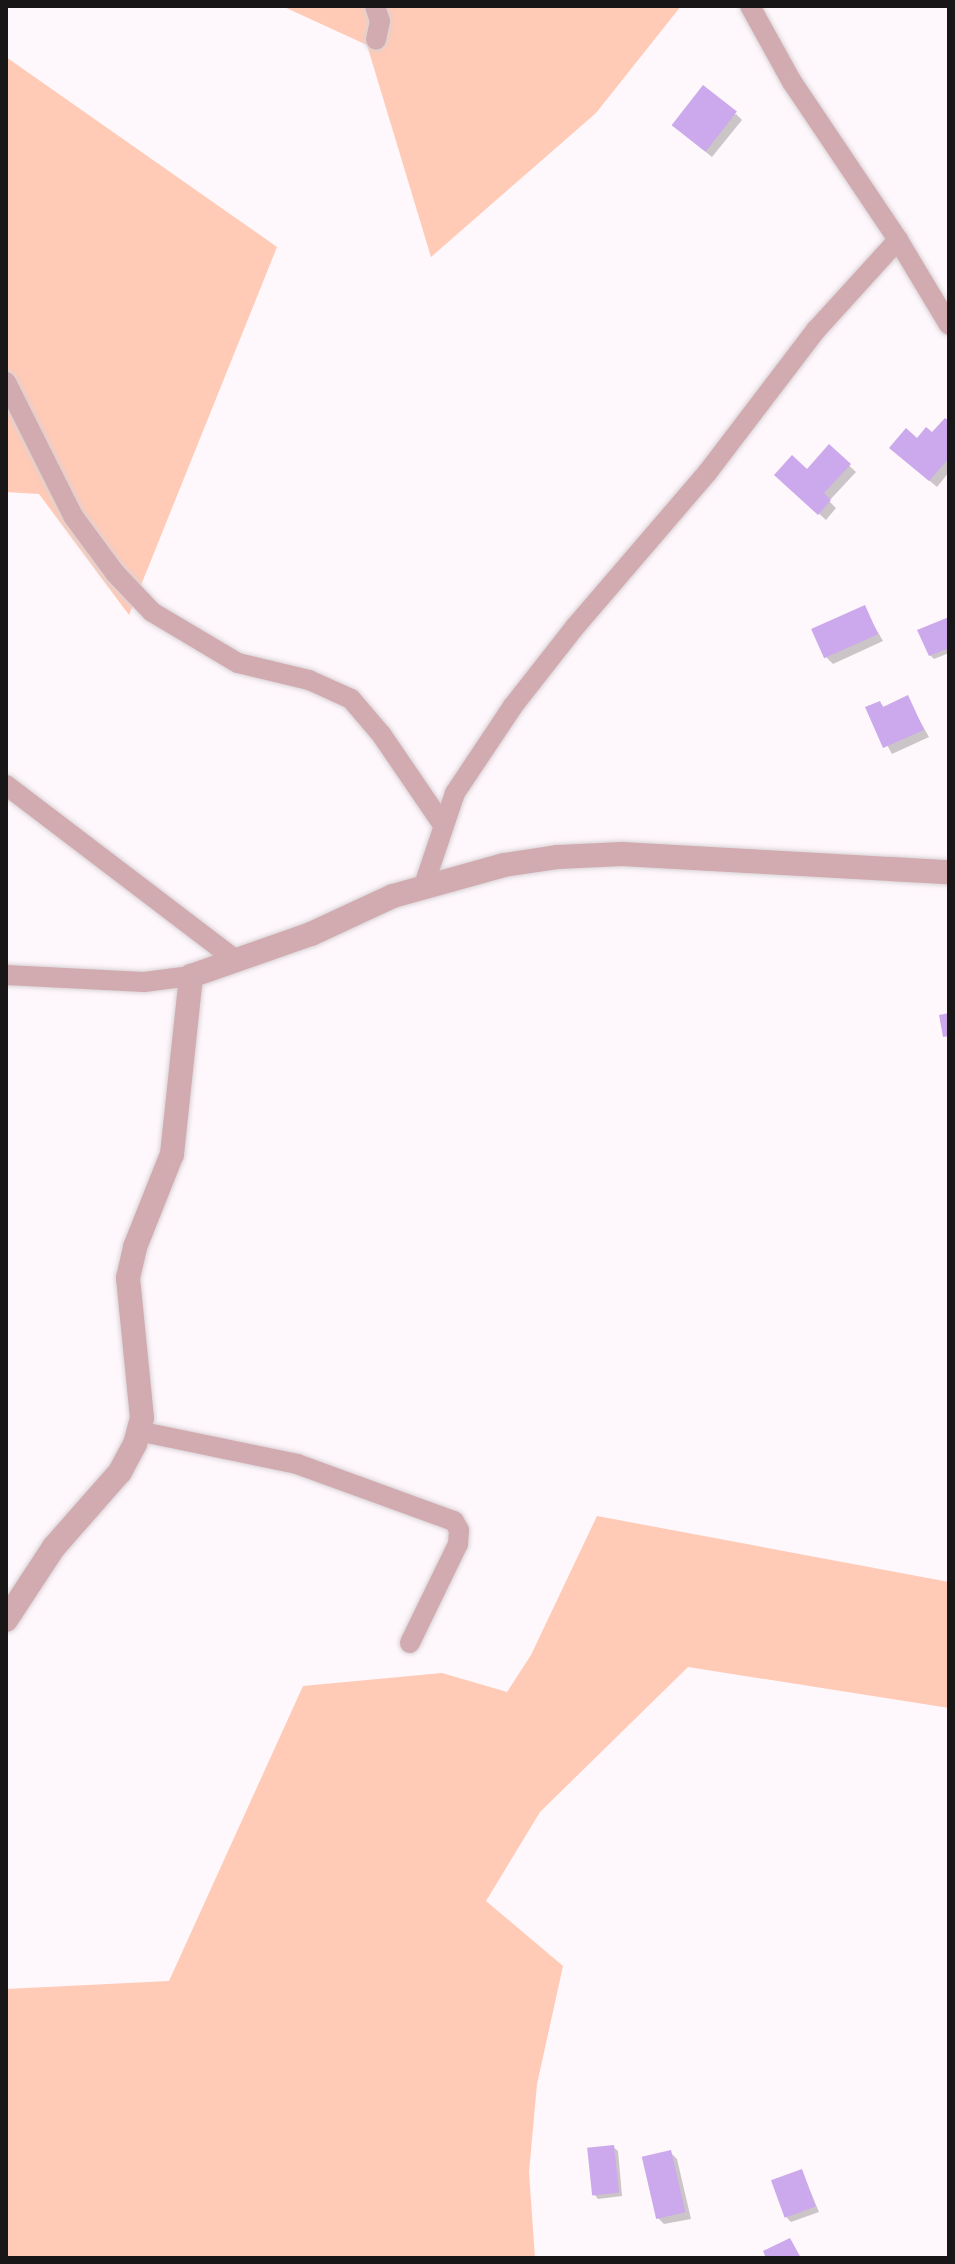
<!DOCTYPE html>
<html>
<head>
<meta charset="utf-8">
<style>
	body { margin:0 }
	#map { position:relative; width:955px; height:2264px; overflow:hidden; background:#fef7fb; font-family:"Work Sans",sans-serif }
	div>[style] { position:absolute }
	[style*='--x'] { left:calc(var(--x)*1px); top:calc(var(--y)*1px); width:calc(var(--w)*1px); rotate:calc(var(--a)*1deg) }
	.green>* { inset:0; background:#ffcab6 }
	.shadow>* { inset:0; background:#0003 }
	.building>* { inset:0; background:#cca8ec; transform-origin:0 0 }
	.roads { filter:drop-shadow(0 0 2px #d9d3d7) drop-shadow(0 0 2px #d9d3d7) }
	.minor>* { height:20px; margin:-10px; padding:0 10px; transform-origin:10px; border-radius:10px; background:#d2abb0 }
	.tertiary>* { height:24px; margin:-12px; padding:0 12px; transform-origin:12px; border-radius:12px; background:#d2abb0 }
	span { translate:-50% -50%; white-space:nowrap; text-align:center; line-height:1.15; -webkit-text-stroke:8px #fff; paint-order:stroke }
	.frame { position:absolute; inset:0; border:8px solid #181617; pointer-events:none }
</style>
</head>
<body>
<div id="map">
	<div class="green">
		<i style="clip-path:polygon(282px 6px,681px 6px,596px 113px,431px 257px,367px 45px)"></i>
		<i style="clip-path:polygon(6px 57px,277px 247px,129px 615px,39px 494px,6px 492px)"></i>
		<i style="clip-path:polygon(597px 1516px,949px 1582px,949px 1708px,688px 1667px,540px 1812px,486px 1901px,563px 1966px,537px 2084px,529px 2172px,535px 2258px,6px 2258px,6px 1989px,169px 1981px,303px 1686px,442px 1673px,507px 1692px,531px 1655px)"></i>
	</div>
	<div class="shadow">
		<i style="clip-path:polygon(736px 114px,742px 120px,712px 157px,680px 131px)"></i>
		<i style="clip-path:polygon(949px 424px,949px 472px,937px 487px,898px 454px)"></i>
		<i style="clip-path:polygon(829px 447px,856px 472px,829px 501px,836px 508px,826px 520px,776px 475px,807px 471px)"></i>
		<i style="clip-path:polygon(864px 608px,883px 641px,833px 664px,826px 657px)"></i>
		<i style="clip-path:polygon(949px 619px,949px 653px,934px 659px,930px 655px)"></i>
		<i style="clip-path:polygon(907px 698px,929px 737px,892px 754px,867px 708px,880px 703px,885px 708px)"></i>
		<i style="clip-path:polygon(613px 2147px,618px 2151px,622px 2196px,598px 2199px,594px 2194px)"></i>
		<i style="clip-path:polygon(670px 2152px,677px 2159px,691px 2219px,664px 2224px,658px 2218px)"></i>
		<i style="clip-path:polygon(802px 2171px,819px 2212px,791px 2222px,787px 2218px)"></i>
	</div>
	<div class="building">
		<i style="left:703px;top:85px;width:43px;height:51px;rotate:38deg"></i>
		<i style="clip-path:polygon(945px 418px,949px 421px,949px 458px,929px 481px,889px 448px,906px 428px,917px 438px,926px 427px,932px 432px)"></i>
		<i style="clip-path:polygon(829px 444px,851px 464px,824px 493px,831px 500px,818px 515px,774px 475px,792px 455px,807px 469px)"></i>
		<i style="left:865px;top:605px;width:32px;height:59px;rotate:66deg"></i>
		<i style="clip-path:polygon(949px 617px,949px 648px,929px 656px,917px 630px)"></i>
		<i style="clip-path:polygon(908px 695px,924px 730px,883px 748px,865px 707px,880px 701px,883px 707px)"></i>
		<i style="clip-path:polygon(949px 1013px,949px 1036px,943px 1037px,939px 1015px)"></i>
		<i style="left:614px;top:2145px;width:48px;height:27px;rotate:84deg"></i>
		<i style="left:671px;top:2150px;width:64px;height:30px;rotate:77deg"></i>
		<i style="left:802px;top:2169px;width:40px;height:33px;rotate:70deg"></i>
		<i style="clip-path:polygon(790px 2238px,801px 2258px,766px 2258px,763px 2251px)"></i>
	</div>
	<div class="roads">
		<div class="minor">
			<i style="--x:375;--y:6;--w:16;--a:72"></i>
			<i style="--x:380;--y:21;--w:19;--a:102"></i>
			<i style="--x:750;--y:6;--w:87;--a:61.1"></i>
			<i style="--x:792;--y:82;--w:190;--a:56.1"></i>
			<i style="--x:898;--y:240;--w:99;--a:59"></i>
			<i style="--x:6;--y:382;--w:150;--a:63.4"></i>
			<i style="--x:73;--y:516;--w:71;--a:53.6"></i>
			<i style="--x:115;--y:573;--w:54;--a:46.5"></i>
			<i style="--x:152;--y:612;--w:100;--a:30.7"></i>
			<i style="--x:238;--y:663;--w:73;--a:13.5"></i>
			<i style="--x:309;--y:680;--w:46;--a:24.3"></i>
			<i style="--x:351;--y:699;--w:46;--a:49.4"></i>
			<i style="--x:381;--y:734;--w:110;--a:55.7"></i>
			<i style="--x:6;--y:785;--w:290;--a:37.3"></i>
			<i style="--x:423;--y:888;--w:100;--a:-71.4"></i>
			<i style="--x:455;--y:793;--w:105;--a:-56.3"></i>
			<i style="--x:513;--y:706;--w:100;--a:-51.9"></i>
			<i style="--x:575;--y:627;--w:203;--a:-49.4"></i>
			<i style="--x:707;--y:473;--w:180;--a:-52.7"></i>
			<i style="--x:816;--y:330;--w:122;--a:-47.7"></i>
			<i style="--x:6;--y:975;--w:138;--a:2.9"></i>
			<i style="--x:144;--y:982;--w:47;--a:-7.3"></i>
			<i style="--x:138;--y:1431;--w:162;--a:11.7"></i>
			<i style="--x:297;--y:1464;--w:167;--a:20"></i>
			<i style="--x:454;--y:1521;--w:10;--a:61"></i>
			<i style="--x:459;--y:1530;--w:14;--a:94"></i>
			<i style="--x:458;--y:1544;--w:110;--a:115.9"></i>
		</div>
		<div class="tertiary">
			<i style="--x:6;--y:1620;--w:87;--a:-56.7"></i>
			<i style="--x:54;--y:1547;--w:100;--a:-48.7"></i>
			<i style="--x:120;--y:1472;--w:32;--a:-62"></i>
			<i style="--x:135;--y:1444;--w:27;--a:-75"></i>
			<i style="--x:142;--y:1418;--w:141;--a:-95.7"></i>
			<i style="--x:128;--y:1278;--w:32;--a:-77"></i>
			<i style="--x:135;--y:1247;--w:100;--a:-68.3"></i>
			<i style="--x:172;--y:1154;--w:179;--a:-83.9"></i>
			<i style="--x:191;--y:976;--w:127;--a:-19.3"></i>
			<i style="--x:311;--y:934;--w:90;--a:-24.9"></i>
			<i style="--x:393;--y:896;--w:115;--a:-15.6"></i>
			<i style="--x:504;--y:865;--w:55;--a:-8.4"></i>
			<i style="--x:558;--y:857;--w:64;--a:-2.7"></i>
			<i style="--x:622;--y:854;--w:327;--a:3.2"></i>
		</div>
	</div>
	<div class="frame"></div>
</div>
</body>
</html>
